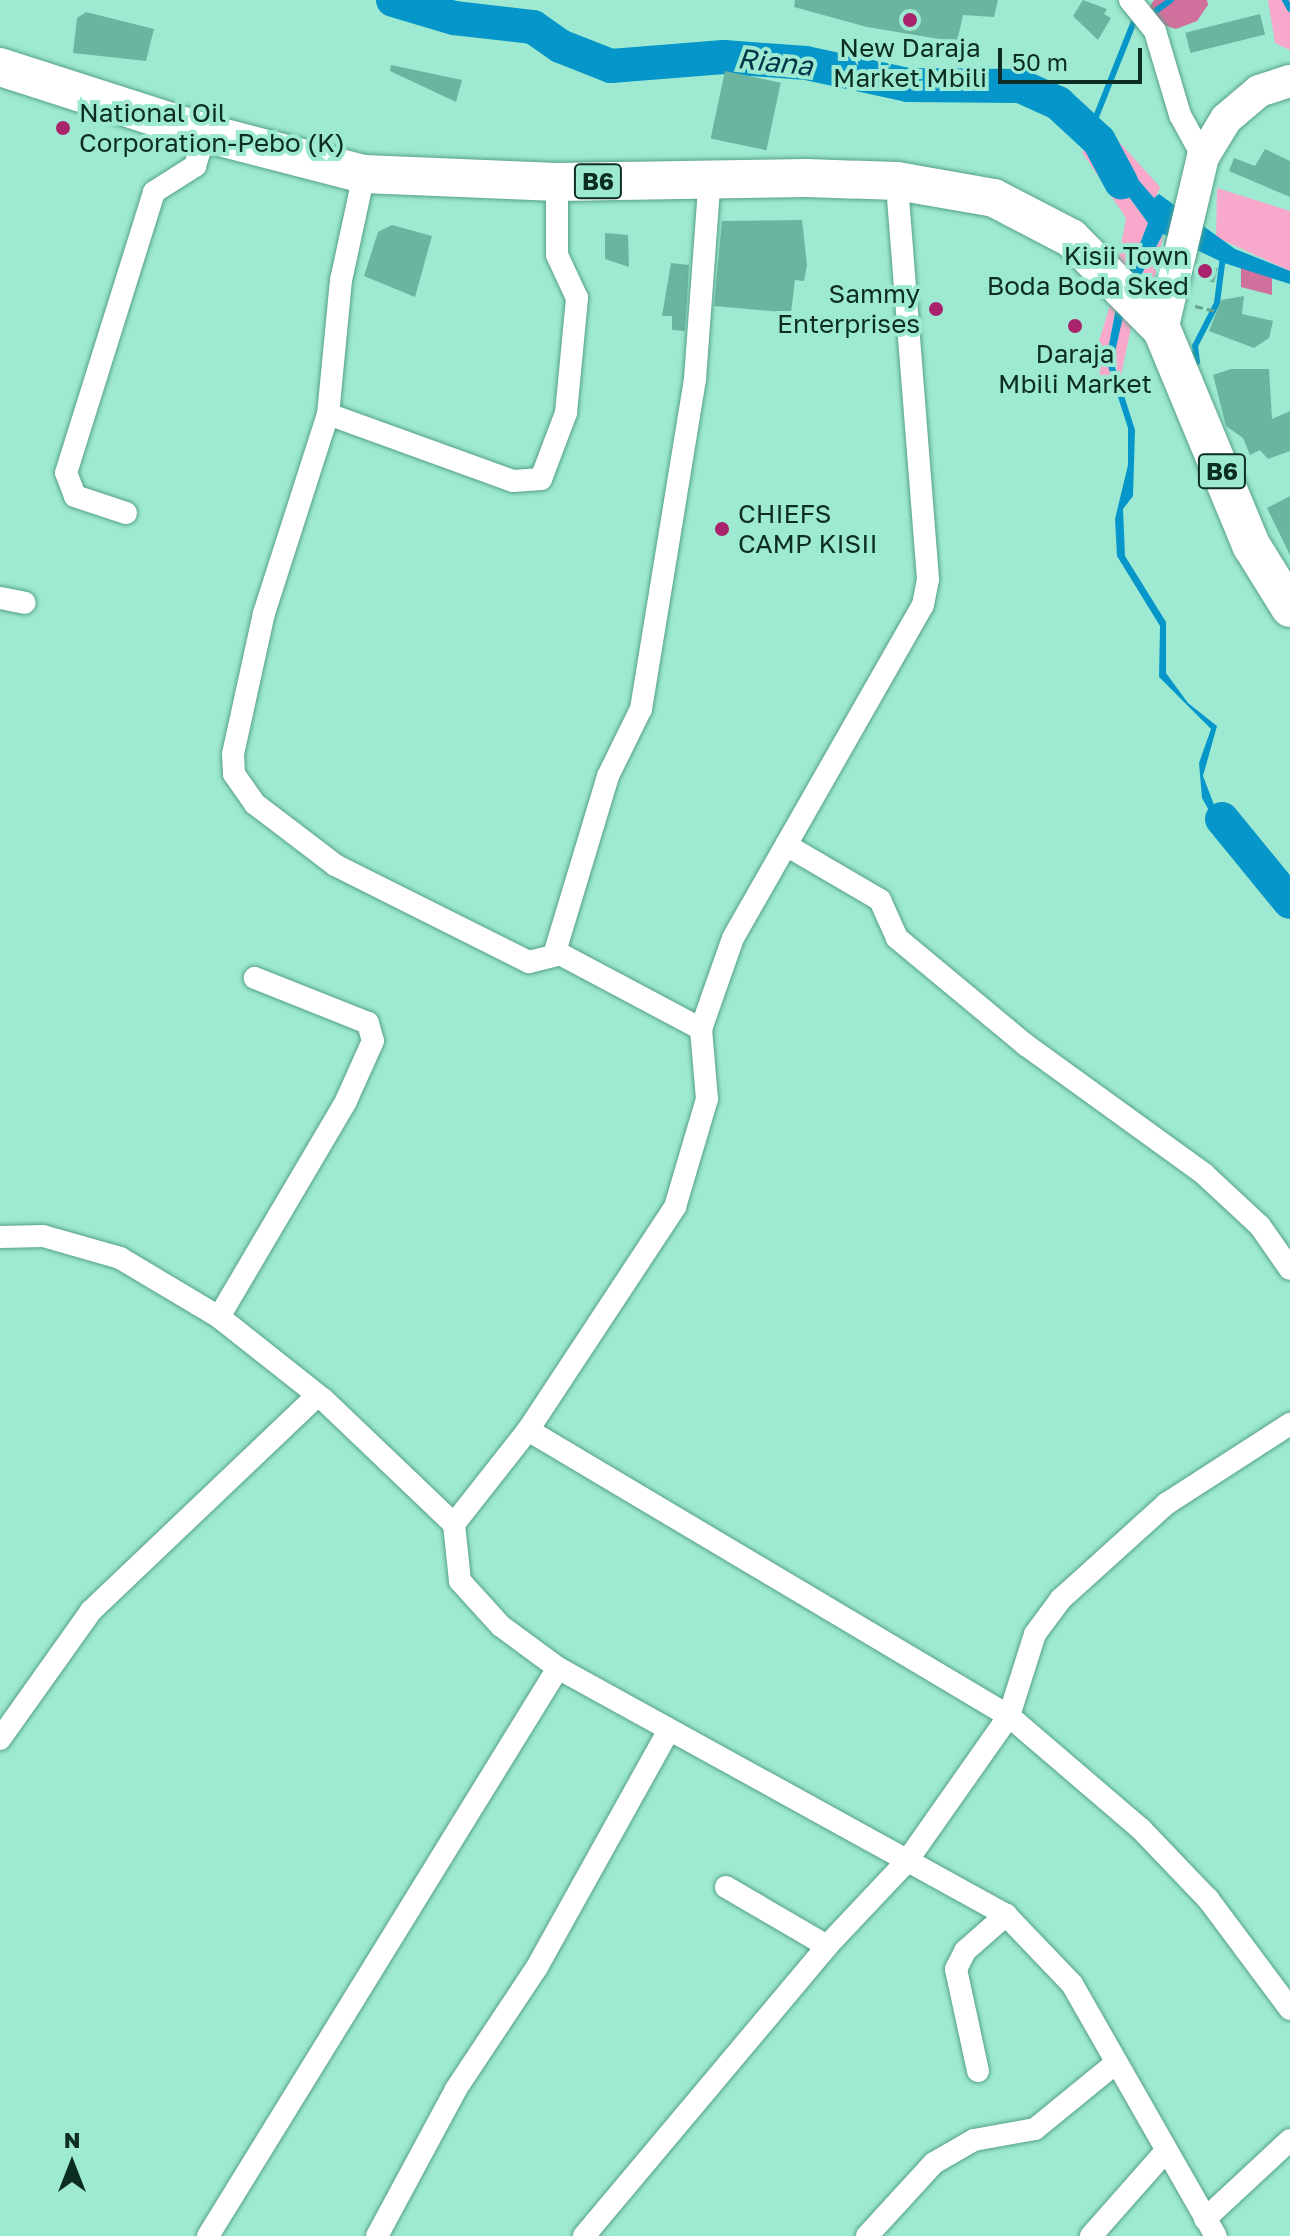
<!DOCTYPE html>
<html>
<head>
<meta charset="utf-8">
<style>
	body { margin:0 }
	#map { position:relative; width:1290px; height:2236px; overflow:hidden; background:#9de9d1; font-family:"Golos Text",sans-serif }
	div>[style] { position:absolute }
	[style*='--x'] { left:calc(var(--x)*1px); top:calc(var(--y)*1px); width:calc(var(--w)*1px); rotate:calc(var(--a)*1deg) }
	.green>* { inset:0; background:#f8a9cb }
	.forest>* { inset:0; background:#cf719c }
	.water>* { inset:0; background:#0696c9 }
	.stream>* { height:6px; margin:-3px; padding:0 3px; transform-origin:3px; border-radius:3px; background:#0696c9 }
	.river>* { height:34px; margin:-17px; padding:0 17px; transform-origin:17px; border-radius:17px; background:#0696c9 }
	.building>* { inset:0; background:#6ab59f; transform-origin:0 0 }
	.path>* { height:3px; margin-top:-1.5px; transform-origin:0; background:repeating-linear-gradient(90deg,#66a28f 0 8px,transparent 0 12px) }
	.roads { filter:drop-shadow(0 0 2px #56a08a) drop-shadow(0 0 2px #56a08a) }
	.minor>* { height:22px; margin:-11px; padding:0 11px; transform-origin:11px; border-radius:11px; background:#fff }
	.secondary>* { height:32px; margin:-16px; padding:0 16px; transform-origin:16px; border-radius:16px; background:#fff }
	.trunk>* { height:38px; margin:-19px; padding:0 19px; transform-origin:19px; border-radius:19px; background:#fff }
	.dots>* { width:22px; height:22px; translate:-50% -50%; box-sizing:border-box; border:4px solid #9de9d1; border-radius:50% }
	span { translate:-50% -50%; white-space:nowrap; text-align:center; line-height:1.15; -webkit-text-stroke:8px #9de9d1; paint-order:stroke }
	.shield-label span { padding:2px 6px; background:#9de9d1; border:2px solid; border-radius:6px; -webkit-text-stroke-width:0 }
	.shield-label { font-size:24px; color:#0c2d24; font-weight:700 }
	.poi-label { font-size:26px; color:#0c2d24 }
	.left { translate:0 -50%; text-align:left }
	.right { translate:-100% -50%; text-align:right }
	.water-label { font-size:28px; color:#003449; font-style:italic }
	.north { position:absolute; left:32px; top:2124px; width:80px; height:80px; -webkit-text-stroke:6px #9de9d1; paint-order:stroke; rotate:0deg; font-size:22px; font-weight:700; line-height:32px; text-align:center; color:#0c2d24 }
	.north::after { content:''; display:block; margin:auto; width:28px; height:36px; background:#0c2d24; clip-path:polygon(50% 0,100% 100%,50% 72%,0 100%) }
	.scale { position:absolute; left:998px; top:48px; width:144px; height:36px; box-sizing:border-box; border:4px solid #0c2d24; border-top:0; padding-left:10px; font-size:24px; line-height:28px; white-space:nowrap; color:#0c2d24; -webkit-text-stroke:6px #9de9d1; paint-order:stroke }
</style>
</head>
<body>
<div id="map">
	<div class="green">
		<i style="clip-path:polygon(1268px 0,1290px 0,1290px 50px,1275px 43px)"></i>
		<i style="clip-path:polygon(1102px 123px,1160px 187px,1155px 199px,1119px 161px,1096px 129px)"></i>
		<i style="clip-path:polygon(1091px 145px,1148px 223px,1129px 272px,1118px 262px,1126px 218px,1082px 152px)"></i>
		<i style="clip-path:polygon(1217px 188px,1290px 211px,1290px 271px,1216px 237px)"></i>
		<i style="clip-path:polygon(1163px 234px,1159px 271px,1145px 286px,1138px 281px)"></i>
		<i style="clip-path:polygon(1112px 299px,1117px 303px,1106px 360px,1113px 374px,1100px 377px,1099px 341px)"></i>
		<i style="clip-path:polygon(1125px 308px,1133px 318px,1120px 380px,1112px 355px)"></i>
	</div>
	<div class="forest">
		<i style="clip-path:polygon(1154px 0,1207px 0,1208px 5px,1197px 21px,1176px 29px,1160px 24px,1149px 8px)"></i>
		<i style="clip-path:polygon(1241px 265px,1272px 276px,1272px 295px,1241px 287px)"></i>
	</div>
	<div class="water">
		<i style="clip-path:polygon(1103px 139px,1154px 198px,1159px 194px,1235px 249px,1290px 271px,1290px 284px,1224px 263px,1163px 234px,1138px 281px,1129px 272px,1148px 223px,1091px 145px)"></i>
		<i style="clip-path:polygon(1117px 303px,1125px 308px,1113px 361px,1135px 430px,1133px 496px,1123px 509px,1125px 556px,1166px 622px,1166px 673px,1188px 703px,1217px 726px,1203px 776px,1216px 810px,1253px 850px,1211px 814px,1202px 798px,1199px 763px,1211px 729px,1159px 677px,1160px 626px,1117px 556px,1115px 519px,1128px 465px,1128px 428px,1106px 360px)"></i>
	</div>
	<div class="stream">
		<i style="--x:1285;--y:0;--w:10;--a:61"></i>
		<i style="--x:1157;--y:10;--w:17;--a:-36"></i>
		<i style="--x:1090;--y:132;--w:122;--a:-68.3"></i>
		<i style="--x:1197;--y:362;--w:16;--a:-97"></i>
		<i style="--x:1195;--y:346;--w:48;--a:-62.9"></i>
		<i style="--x:1217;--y:303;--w:47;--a:-82.7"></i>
	</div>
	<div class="river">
		<i style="--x:393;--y:0;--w:64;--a:16.4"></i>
		<i style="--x:454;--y:18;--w:80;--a:6.5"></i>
		<i style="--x:533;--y:27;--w:33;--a:35"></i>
		<i style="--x:560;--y:46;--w:55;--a:21.4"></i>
		<i style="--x:611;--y:66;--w:113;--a:-4.6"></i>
		<i style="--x:724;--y:57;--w:82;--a:4.2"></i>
		<i style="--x:806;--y:63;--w:104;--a:12.2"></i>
		<i style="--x:908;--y:85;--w:112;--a:0.5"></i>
		<i style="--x:1020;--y:86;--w:42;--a:24.1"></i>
		<i style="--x:1058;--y:103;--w:56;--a:42.8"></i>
		<i style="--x:1099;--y:141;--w:47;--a:61.8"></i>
		<i style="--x:1222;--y:819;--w:107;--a:50.7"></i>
	</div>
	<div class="building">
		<i style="clip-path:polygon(795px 0,998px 0,994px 17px,963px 15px,957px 42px,867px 27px,794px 7px)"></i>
		<i style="clip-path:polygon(1083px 0,1107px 9px,1104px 14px,1111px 18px,1098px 40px,1073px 16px)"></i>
		<i style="clip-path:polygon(86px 12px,154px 29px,146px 61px,73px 53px,77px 18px)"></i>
		<i style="left:1260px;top:14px;width:21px;height:77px;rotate:76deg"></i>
		<i style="clip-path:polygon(391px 65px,462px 80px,456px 102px,390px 71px)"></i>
		<i style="left:725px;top:71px;width:57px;height:69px;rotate:12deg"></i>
		<i style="clip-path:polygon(1265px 149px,1290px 161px,1290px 197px,1229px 171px,1234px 158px,1255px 166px)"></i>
		<i style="clip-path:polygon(802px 220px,807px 265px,804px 281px,795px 280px,791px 313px,714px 306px,722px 221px)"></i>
		<i style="clip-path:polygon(392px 225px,432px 236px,415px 297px,364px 276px,378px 232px)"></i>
		<i style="clip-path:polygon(605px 233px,628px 235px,629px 267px,605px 259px)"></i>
		<i style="clip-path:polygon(671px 263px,689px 265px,685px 331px,672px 330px,672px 316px,662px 316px)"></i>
		<i style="left:1200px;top:264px;width:18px;height:15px;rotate:13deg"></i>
		<i style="clip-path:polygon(1244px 296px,1242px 314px,1273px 321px,1269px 338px,1254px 348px,1209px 331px,1221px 300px)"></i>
		<i style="clip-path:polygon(1231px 369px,1269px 369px,1272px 419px,1290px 411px,1290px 451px,1268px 459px,1260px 450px,1250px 455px,1243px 438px,1226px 426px,1213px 375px)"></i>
		<i style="clip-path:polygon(1290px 496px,1290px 555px,1267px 508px)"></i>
	</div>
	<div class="path">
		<i style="--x:1195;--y:306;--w:21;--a:14"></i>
	</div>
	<div class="roads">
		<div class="minor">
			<i style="--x:1130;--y:0;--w:40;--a:51"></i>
			<i style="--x:1155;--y:31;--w:88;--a:73.4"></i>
			<i style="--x:1180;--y:115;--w:48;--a:61.3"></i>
			<i style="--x:364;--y:174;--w:108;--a:102.2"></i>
			<i style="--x:341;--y:280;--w:135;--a:95.5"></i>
			<i style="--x:328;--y:414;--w:209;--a:107.8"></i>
			<i style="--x:264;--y:613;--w:144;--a:102.4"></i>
			<i style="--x:233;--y:754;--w:20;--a:87"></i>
			<i style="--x:234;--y:774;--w:37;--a:55"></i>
			<i style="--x:255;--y:804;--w:101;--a:37.3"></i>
			<i style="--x:335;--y:865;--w:217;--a:26.6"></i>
			<i style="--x:529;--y:962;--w:32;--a:-14"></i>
			<i style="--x:560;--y:954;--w:160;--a:28"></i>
			<i style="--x:328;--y:414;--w:197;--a:19.9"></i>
			<i style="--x:513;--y:481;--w:28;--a:-4"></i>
			<i style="--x:541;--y:479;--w:71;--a:-69.3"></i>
			<i style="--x:566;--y:413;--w:116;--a:-84.5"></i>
			<i style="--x:577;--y:298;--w:47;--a:-114.9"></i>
			<i style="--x:557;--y:255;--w:73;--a:-90"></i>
			<i style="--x:126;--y:513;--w:54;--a:-161.6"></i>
			<i style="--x:75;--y:496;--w:25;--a:-111"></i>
			<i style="--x:66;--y:473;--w:294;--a:-72.6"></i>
			<i style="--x:154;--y:192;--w:49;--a:-32.4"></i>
			<i style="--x:195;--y:166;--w:34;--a:-73"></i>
			<i style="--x:0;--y:598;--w:25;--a:11"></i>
			<i style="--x:786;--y:845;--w:109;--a:30.3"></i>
			<i style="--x:880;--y:900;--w:42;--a:65.9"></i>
			<i style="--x:897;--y:938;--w:168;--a:39.7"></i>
			<i style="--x:1026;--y:1045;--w:220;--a:35.9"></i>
			<i style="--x:1204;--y:1174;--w:76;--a:42.9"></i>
			<i style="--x:1260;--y:1226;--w:52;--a:55.1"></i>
			<i style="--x:554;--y:955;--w:187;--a:-73.2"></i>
			<i style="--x:608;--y:776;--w:75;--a:-63.8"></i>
			<i style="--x:641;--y:709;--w:334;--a:-80.7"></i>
			<i style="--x:695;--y:379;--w:203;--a:-85.8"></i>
			<i style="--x:0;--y:1237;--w:43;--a:-1.3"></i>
			<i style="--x:43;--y:1236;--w:80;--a:15.9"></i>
			<i style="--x:120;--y:1258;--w:115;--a:30.8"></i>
			<i style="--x:219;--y:1317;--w:132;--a:38.3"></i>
			<i style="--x:323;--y:1399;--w:181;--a:43.7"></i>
			<i style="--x:454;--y:1524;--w:57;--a:84"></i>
			<i style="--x:460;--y:1581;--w:61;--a:47.7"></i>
			<i style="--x:501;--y:1626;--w:71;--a:36.4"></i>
			<i style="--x:558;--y:1668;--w:512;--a:28.87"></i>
			<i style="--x:1006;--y:1915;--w:95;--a:46.3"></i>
			<i style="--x:1072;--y:1984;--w:290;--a:60.3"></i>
			<i style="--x:219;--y:1317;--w:251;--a:-59.5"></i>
			<i style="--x:346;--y:1101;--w:66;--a:-65.8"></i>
			<i style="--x:373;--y:1041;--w:19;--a:-106"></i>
			<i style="--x:368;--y:1023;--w:122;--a:-158.3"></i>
			<i style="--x:528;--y:1430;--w:560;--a:30.74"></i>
			<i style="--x:1009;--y:1716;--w:174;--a:40.6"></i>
			<i style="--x:1141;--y:1829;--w:97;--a:46.3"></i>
			<i style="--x:1208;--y:1899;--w:137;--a:53.3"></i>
			<i style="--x:454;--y:1524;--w:120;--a:-51.8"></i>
			<i style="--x:528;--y:1430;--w:267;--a:-56.6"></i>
			<i style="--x:675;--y:1207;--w:113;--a:-73.5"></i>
			<i style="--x:707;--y:1099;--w:70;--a:-94.9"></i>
			<i style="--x:701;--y:1029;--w:96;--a:-70.6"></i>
			<i style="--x:733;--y:938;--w:383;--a:-60.3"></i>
			<i style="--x:923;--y:605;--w:26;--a:-79"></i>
			<i style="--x:928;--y:579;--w:399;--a:-94.5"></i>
			<i style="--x:0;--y:1739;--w:157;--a:-54.6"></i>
			<i style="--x:91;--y:1611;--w:312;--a:-43.6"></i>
			<i style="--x:726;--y:1887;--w:117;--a:30.3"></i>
			<i style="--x:978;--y:2071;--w:104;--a:-102.2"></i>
			<i style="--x:956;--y:1969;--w:20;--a:-63"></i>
			<i style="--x:965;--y:1951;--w:55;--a:-41.3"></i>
			<i style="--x:1205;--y:2219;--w:116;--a:-42.9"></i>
			<i style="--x:208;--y:2236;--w:667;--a:-58.36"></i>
			<i style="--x:377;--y:2236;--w:167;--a:-61.7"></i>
			<i style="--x:456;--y:2089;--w:146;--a:-56.4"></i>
			<i style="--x:537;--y:1967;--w:271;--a:-60.9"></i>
			<i style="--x:584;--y:2236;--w:378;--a:-50"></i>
			<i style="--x:827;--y:1946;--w:117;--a:-46.7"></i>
			<i style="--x:907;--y:1861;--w:177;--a:-54.9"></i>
			<i style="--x:1009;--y:1716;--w:86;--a:-72.4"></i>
			<i style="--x:1035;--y:1634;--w:44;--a:-53.4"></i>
			<i style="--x:1061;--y:1599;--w:142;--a:-42.1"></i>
			<i style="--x:1166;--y:1504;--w:148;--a:-32.8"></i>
			<i style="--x:867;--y:2236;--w:99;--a:-47.5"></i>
			<i style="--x:934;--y:2163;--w:46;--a:-29.9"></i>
			<i style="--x:974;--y:2140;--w:62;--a:-10.2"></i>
			<i style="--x:1035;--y:2129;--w:104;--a:-39.2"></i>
			<i style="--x:1091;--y:2236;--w:113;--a:-48.6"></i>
		</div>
		<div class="secondary">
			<i style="--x:1162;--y:330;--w:178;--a:-76.7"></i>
			<i style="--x:1203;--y:157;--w:44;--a:-58.8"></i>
			<i style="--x:1226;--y:119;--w:43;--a:-40.3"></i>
			<i style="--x:1259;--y:91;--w:33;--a:-18"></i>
		</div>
		<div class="trunk">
			<i style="--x:0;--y:67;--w:215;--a:17.8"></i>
			<i style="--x:205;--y:133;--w:164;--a:14.5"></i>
			<i style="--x:364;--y:174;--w:193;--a:2.4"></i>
			<i style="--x:557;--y:182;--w:249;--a:-0.9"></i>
			<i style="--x:806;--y:178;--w:91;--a:1.9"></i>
			<i style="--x:897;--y:181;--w:98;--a:9.9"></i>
			<i style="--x:994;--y:198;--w:87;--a:27.5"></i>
			<i style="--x:1071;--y:238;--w:129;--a:45.3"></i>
			<i style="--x:1162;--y:330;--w:233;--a:67.5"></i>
			<i style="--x:1251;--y:545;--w:74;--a:58.2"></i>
		</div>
	</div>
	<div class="dots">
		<i style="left:910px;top:20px;background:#a8236c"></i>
		<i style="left:63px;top:128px;background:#a8236c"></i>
		<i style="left:1205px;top:271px;background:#a8236c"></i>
		<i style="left:936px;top:309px;background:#a8236c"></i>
		<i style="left:1075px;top:326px;background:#a8236c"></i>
		<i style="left:722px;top:529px;background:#a8236c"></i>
	</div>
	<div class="shield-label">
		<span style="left:598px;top:181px">B6</span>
		<span style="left:1222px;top:471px">B6</span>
	</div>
	<div class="poi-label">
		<span style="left:910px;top:63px">New Daraja<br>Market Mbili</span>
		<span class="left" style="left:79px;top:128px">National Oil<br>Corporation-Pebo (K)</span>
		<span class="right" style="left:1189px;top:271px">Kisii Town<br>Boda Boda Sked</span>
		<span class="right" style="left:920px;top:309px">Sammy<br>Enterprises</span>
		<span style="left:1075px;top:369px">Daraja<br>Mbili Market</span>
		<span class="left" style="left:738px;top:529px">CHIEFS<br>CAMP KISII</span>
	</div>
	<div class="water-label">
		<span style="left:775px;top:62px;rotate:6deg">Riana</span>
	</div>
	<div class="north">N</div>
	<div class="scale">50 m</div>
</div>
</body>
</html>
